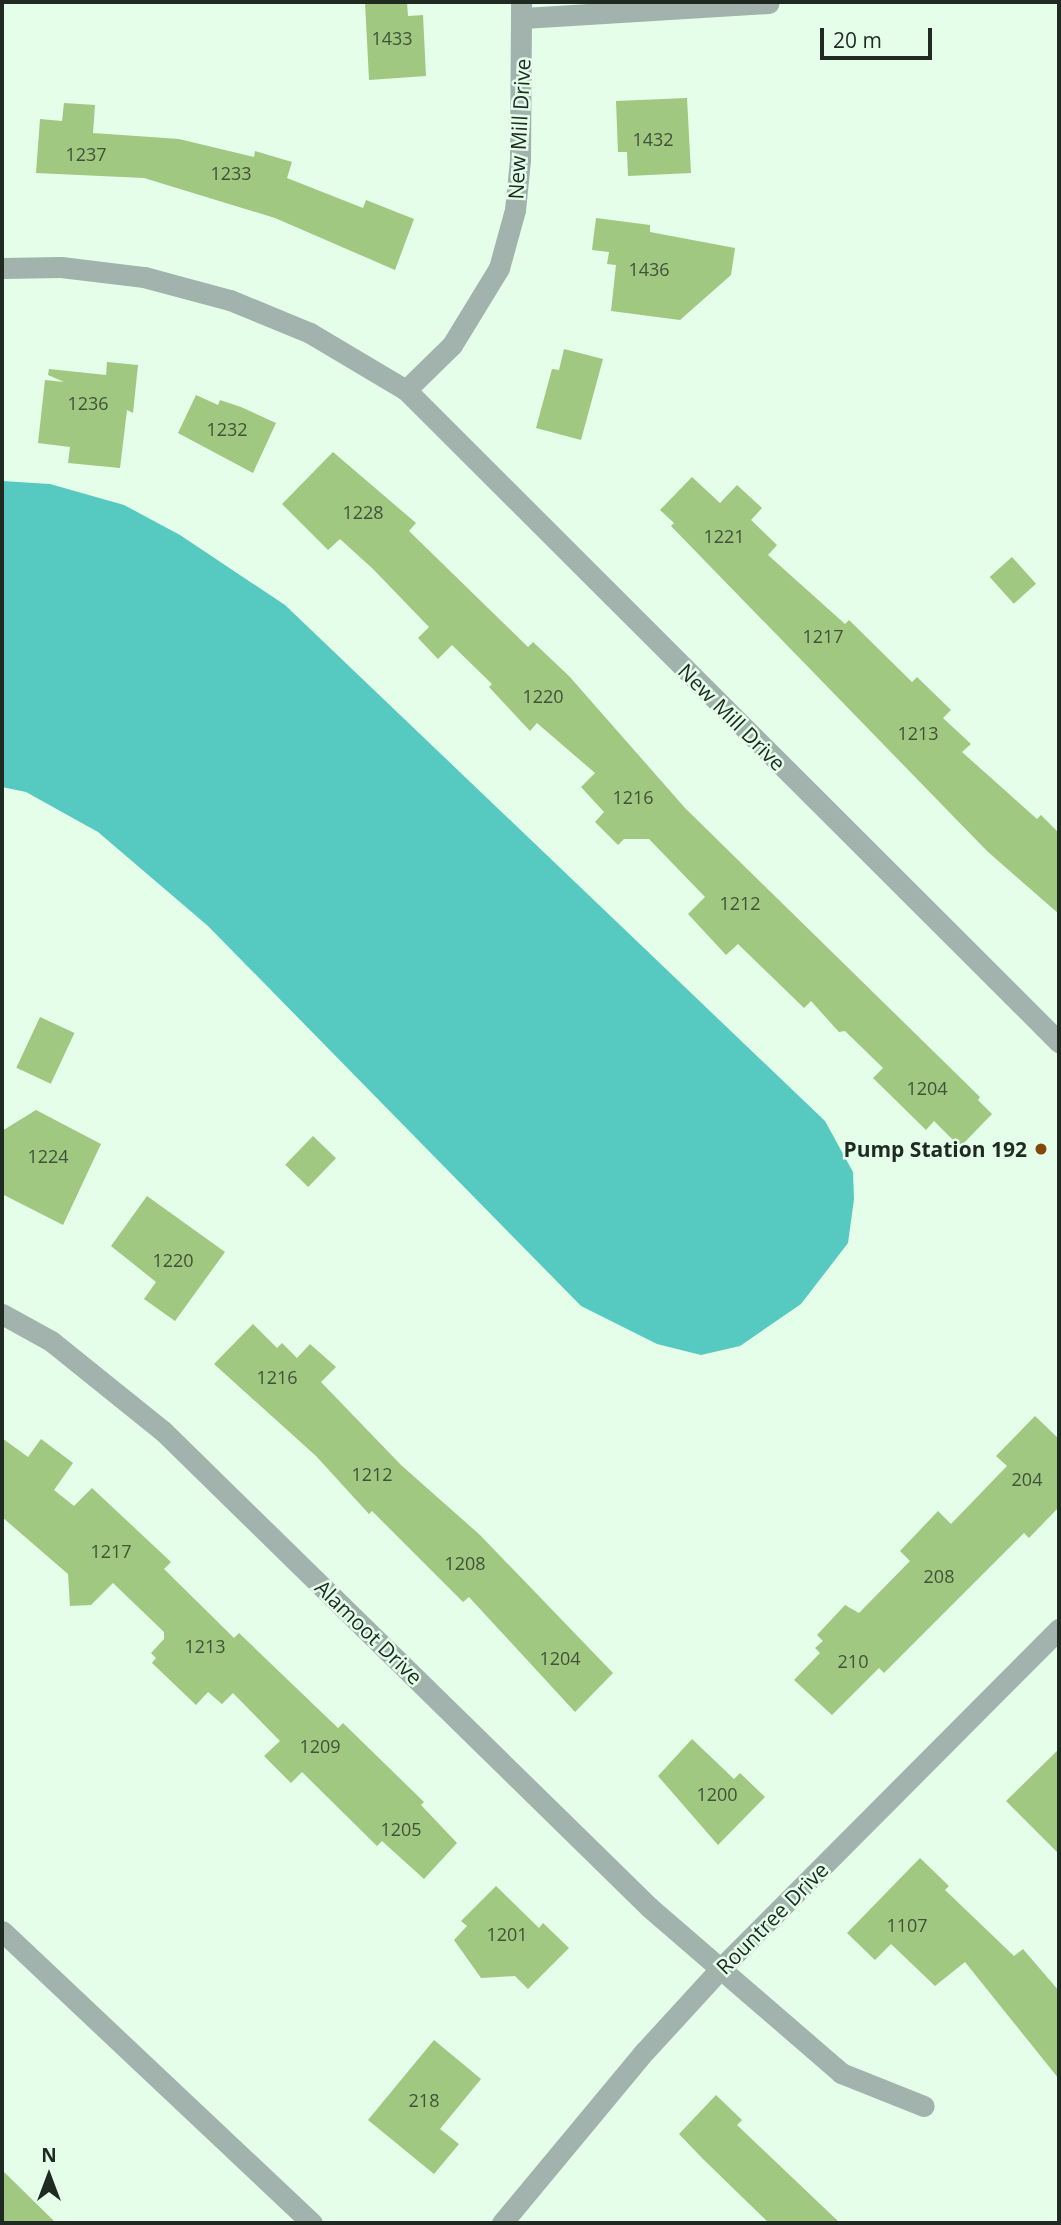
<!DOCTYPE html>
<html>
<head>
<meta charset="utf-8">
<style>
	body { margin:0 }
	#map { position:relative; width:1061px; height:2225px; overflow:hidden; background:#e4fee9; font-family:"Open Sans",sans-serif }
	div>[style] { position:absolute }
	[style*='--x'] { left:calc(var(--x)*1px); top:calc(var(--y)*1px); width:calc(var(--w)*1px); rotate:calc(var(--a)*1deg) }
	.water>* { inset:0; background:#56cac1 }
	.building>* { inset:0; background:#a0c880; transform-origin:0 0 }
	.minor>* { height:21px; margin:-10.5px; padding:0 10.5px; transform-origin:10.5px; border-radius:10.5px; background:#a1b3ac }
	.dots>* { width:19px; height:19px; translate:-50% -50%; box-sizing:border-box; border:4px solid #e4fee9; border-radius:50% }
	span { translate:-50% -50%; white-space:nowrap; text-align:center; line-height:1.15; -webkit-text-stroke:5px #e4fee9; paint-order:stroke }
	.number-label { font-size:18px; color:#3f523a }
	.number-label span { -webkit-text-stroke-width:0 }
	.street-label { font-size:21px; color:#1f2b22 }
	.poi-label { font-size:21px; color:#1f2b22; font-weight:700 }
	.right { translate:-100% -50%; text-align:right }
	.frame { position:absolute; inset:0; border:4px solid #1f2b22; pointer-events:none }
	.north { position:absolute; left:14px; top:2141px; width:70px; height:70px; -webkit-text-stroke:5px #e4fee9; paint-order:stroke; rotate:0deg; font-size:19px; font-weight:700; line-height:28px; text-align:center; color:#1f2b22 }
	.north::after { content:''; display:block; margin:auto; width:24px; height:32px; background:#1f2b22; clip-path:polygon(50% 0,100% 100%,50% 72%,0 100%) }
	.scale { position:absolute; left:820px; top:28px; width:112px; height:32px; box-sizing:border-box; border:4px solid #1f2b22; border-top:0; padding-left:9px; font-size:21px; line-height:24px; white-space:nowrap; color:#1f2b22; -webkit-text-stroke:5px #e4fee9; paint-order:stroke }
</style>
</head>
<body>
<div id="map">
	<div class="water">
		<i style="clip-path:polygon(2px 481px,50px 484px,124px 505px,180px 535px,285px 605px,825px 1121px,853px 1172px,854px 1199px,848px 1243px,801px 1304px,740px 1346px,701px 1355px,657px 1344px,581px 1306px,208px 926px,98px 832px,26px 792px,2px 787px)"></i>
	</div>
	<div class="building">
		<i style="clip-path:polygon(365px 2px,407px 2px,408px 16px,423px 15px,426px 76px,369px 80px)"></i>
		<i style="clip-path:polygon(687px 98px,691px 173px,628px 176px,627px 152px,618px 152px,616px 101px)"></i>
		<i style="clip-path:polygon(64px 103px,95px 105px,93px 133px,179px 139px,254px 157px,255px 151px,292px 162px,287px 178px,363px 208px,366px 200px,414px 219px,395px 270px,275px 218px,144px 178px,36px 173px,40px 119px,62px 121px)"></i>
		<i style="clip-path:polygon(596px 218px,650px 225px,650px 232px,735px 248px,731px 275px,680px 320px,611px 311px,616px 265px,607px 264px,609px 252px,592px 250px)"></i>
		<i style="clip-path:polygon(564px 349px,603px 359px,581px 440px,536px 428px,552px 369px,559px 370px)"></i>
		<i style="clip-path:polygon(107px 362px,138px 365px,133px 413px,127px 410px,120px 468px,68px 463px,70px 447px,38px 443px,45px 380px,64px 382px,48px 375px,49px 369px,106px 375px)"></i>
		<i style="clip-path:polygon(196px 395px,218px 405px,220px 400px,241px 407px,276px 423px,253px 473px,178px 433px)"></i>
		<i style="clip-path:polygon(333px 452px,416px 523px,409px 531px,528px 647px,533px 642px,569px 676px,685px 808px,980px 1097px,978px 1100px,992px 1114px,960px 1147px,934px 1121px,926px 1130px,873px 1078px,883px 1068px,845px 1031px,839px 1032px,811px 1001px,804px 1008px,738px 944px,726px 955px,688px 914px,705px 897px,649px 839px,624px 839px,618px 845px,595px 822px,604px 812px,581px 787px,595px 773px,537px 723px,530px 731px,489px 687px,492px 684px,452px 645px,438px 659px,418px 638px,429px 627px,373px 569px,340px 539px,328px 550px,282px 504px)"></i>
		<i style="clip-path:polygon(692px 477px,720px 503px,737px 485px,762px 508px,751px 520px,777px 545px,768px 555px,845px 624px,849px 620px,912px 682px,917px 677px,951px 710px,943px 718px,971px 744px,962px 752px,1037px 819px,1041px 815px,1059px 833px,1059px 914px,987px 851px,671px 526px,674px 523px,660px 510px)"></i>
		<i style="left:1012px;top:557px;width:36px;height:30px;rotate:48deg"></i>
		<i style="left:40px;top:1017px;width:38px;height:56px;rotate:25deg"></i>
		<i style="clip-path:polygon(36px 1110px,101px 1144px,63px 1225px,2px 1194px,2px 1131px)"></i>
		<i style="left:313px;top:1136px;width:32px;height:40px;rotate:44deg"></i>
		<i style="clip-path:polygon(147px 1196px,225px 1252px,175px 1321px,144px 1299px,156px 1282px,111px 1246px)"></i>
		<i style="clip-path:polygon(253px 1324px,277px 1348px,282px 1343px,297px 1358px,310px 1344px,336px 1367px,321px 1382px,401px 1465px,480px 1535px,613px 1673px,575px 1712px,469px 1597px,463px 1602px,372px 1511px,369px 1514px,316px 1456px,214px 1364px)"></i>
		<i style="clip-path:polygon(1035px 1416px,1059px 1439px,1059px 1507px,1029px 1538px,1024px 1533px,884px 1673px,879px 1668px,832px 1715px,794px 1680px,820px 1653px,815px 1648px,823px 1641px,817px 1635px,845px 1605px,859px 1613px,910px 1561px,900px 1551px,938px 1511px,951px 1524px,1007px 1466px,996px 1456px)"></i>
		<i style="clip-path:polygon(2px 1438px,28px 1457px,41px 1439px,73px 1463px,54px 1490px,74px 1506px,92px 1488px,171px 1562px,164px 1569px,234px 1638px,239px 1633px,338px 1728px,343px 1723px,424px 1802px,421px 1805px,457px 1843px,424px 1879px,382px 1841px,377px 1846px,302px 1772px,291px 1783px,264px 1756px,280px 1741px,233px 1693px,222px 1704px,208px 1692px,196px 1705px,152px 1663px,156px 1658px,151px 1653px,164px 1639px,164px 1632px,113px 1583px,91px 1605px,70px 1606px,68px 1574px,2px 1517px)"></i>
		<i style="clip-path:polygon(692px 1739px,734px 1779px,740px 1773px,765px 1797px,718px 1845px,658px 1776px)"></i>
		<i style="clip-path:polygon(1059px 1749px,1059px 1854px,1006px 1801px)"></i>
		<i style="clip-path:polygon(920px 1858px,949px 1886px,945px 1890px,1014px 1956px,1023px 1949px,1059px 1991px,1059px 2079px,965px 1962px,935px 1986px,891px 1944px,875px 1960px,847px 1933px)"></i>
		<i style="clip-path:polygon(496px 1886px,539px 1928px,543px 1923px,569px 1948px,528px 1989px,515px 1976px,481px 1978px,454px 1940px,467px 1926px,461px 1921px)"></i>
		<i style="clip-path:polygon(434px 2040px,481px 2079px,440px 2129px,459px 2144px,434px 2174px,368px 2120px)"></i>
		<i style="clip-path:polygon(716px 2095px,742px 2120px,737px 2125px,840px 2223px,769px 2223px,702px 2158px,679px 2134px)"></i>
		<i style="clip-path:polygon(2px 2170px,56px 2223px,2px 2223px)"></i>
	</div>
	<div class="minor">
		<i style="--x:523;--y:18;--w:246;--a:-3.5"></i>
		<i style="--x:2;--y:268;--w:59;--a:-1"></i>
		<i style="--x:61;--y:267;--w:84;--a:6.9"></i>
		<i style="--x:144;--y:277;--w:89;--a:15"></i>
		<i style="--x:230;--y:300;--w:87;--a:22.4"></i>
		<i style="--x:310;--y:333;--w:112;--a:30.7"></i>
		<i style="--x:406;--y:390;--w:923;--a:44.96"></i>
		<i style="--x:406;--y:390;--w:64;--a:-44.4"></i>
		<i style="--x:452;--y:345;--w:90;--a:-58.6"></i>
		<i style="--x:499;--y:268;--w:60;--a:-74.6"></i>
		<i style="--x:515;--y:210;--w:50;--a:-84.3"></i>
		<i style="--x:520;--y:160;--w:158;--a:-89.6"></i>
		<i style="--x:2;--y:1314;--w:56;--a:28.9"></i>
		<i style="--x:51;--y:1341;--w:144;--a:38.8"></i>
		<i style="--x:163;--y:1431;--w:680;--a:44.4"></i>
		<i style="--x:649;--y:1907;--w:254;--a:40.8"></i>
		<i style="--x:841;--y:2073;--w:89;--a:21.7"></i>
		<i style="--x:2;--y:1931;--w:426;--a:43.3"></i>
		<i style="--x:502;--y:2223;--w:224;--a:-50.3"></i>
		<i style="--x:645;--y:2051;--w:113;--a:-47.5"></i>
		<i style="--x:721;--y:1968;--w:479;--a:-45.1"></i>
	</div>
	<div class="dots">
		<i style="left:1041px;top:1149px;background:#854609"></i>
	</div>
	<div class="number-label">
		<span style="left:392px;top:38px">1433</span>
		<span style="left:653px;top:139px">1432</span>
		<span style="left:86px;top:154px">1237</span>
		<span style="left:231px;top:173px">1233</span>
		<span style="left:649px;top:269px">1436</span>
		<span style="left:88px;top:403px">1236</span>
		<span style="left:227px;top:429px">1232</span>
		<span style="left:363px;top:512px">1228</span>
		<span style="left:724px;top:536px">1221</span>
		<span style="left:823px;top:636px">1217</span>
		<span style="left:543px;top:696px">1220</span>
		<span style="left:918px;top:733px">1213</span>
		<span style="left:633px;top:797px">1216</span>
		<span style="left:740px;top:903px">1212</span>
		<span style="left:927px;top:1088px">1204</span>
		<span style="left:48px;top:1156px">1224</span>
		<span style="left:173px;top:1260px">1220</span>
		<span style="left:277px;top:1377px">1216</span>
		<span style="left:372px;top:1474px">1212</span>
		<span style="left:1027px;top:1479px">204</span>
		<span style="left:111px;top:1551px">1217</span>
		<span style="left:465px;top:1563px">1208</span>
		<span style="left:939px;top:1576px">208</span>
		<span style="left:205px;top:1646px">1213</span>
		<span style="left:560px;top:1658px">1204</span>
		<span style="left:853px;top:1661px">210</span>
		<span style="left:320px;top:1746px">1209</span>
		<span style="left:717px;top:1794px">1200</span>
		<span style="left:401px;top:1829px">1205</span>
		<span style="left:907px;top:1925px">1107</span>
		<span style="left:507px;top:1934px">1201</span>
		<span style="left:424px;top:2100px">218</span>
	</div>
	<div class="street-label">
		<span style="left:519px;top:129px;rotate:-87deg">New Mill Drive</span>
		<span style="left:732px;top:717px;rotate:45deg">New Mill Drive</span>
		<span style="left:369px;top:1632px;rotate:44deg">Alamoot Drive</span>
		<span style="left:772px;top:1918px;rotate:-45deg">Rountree Drive</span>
	</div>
	<div class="poi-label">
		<span class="right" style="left:1027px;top:1149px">Pump Station 192</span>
	</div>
	<div class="frame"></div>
	<div class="north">N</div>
	<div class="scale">20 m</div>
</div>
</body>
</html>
